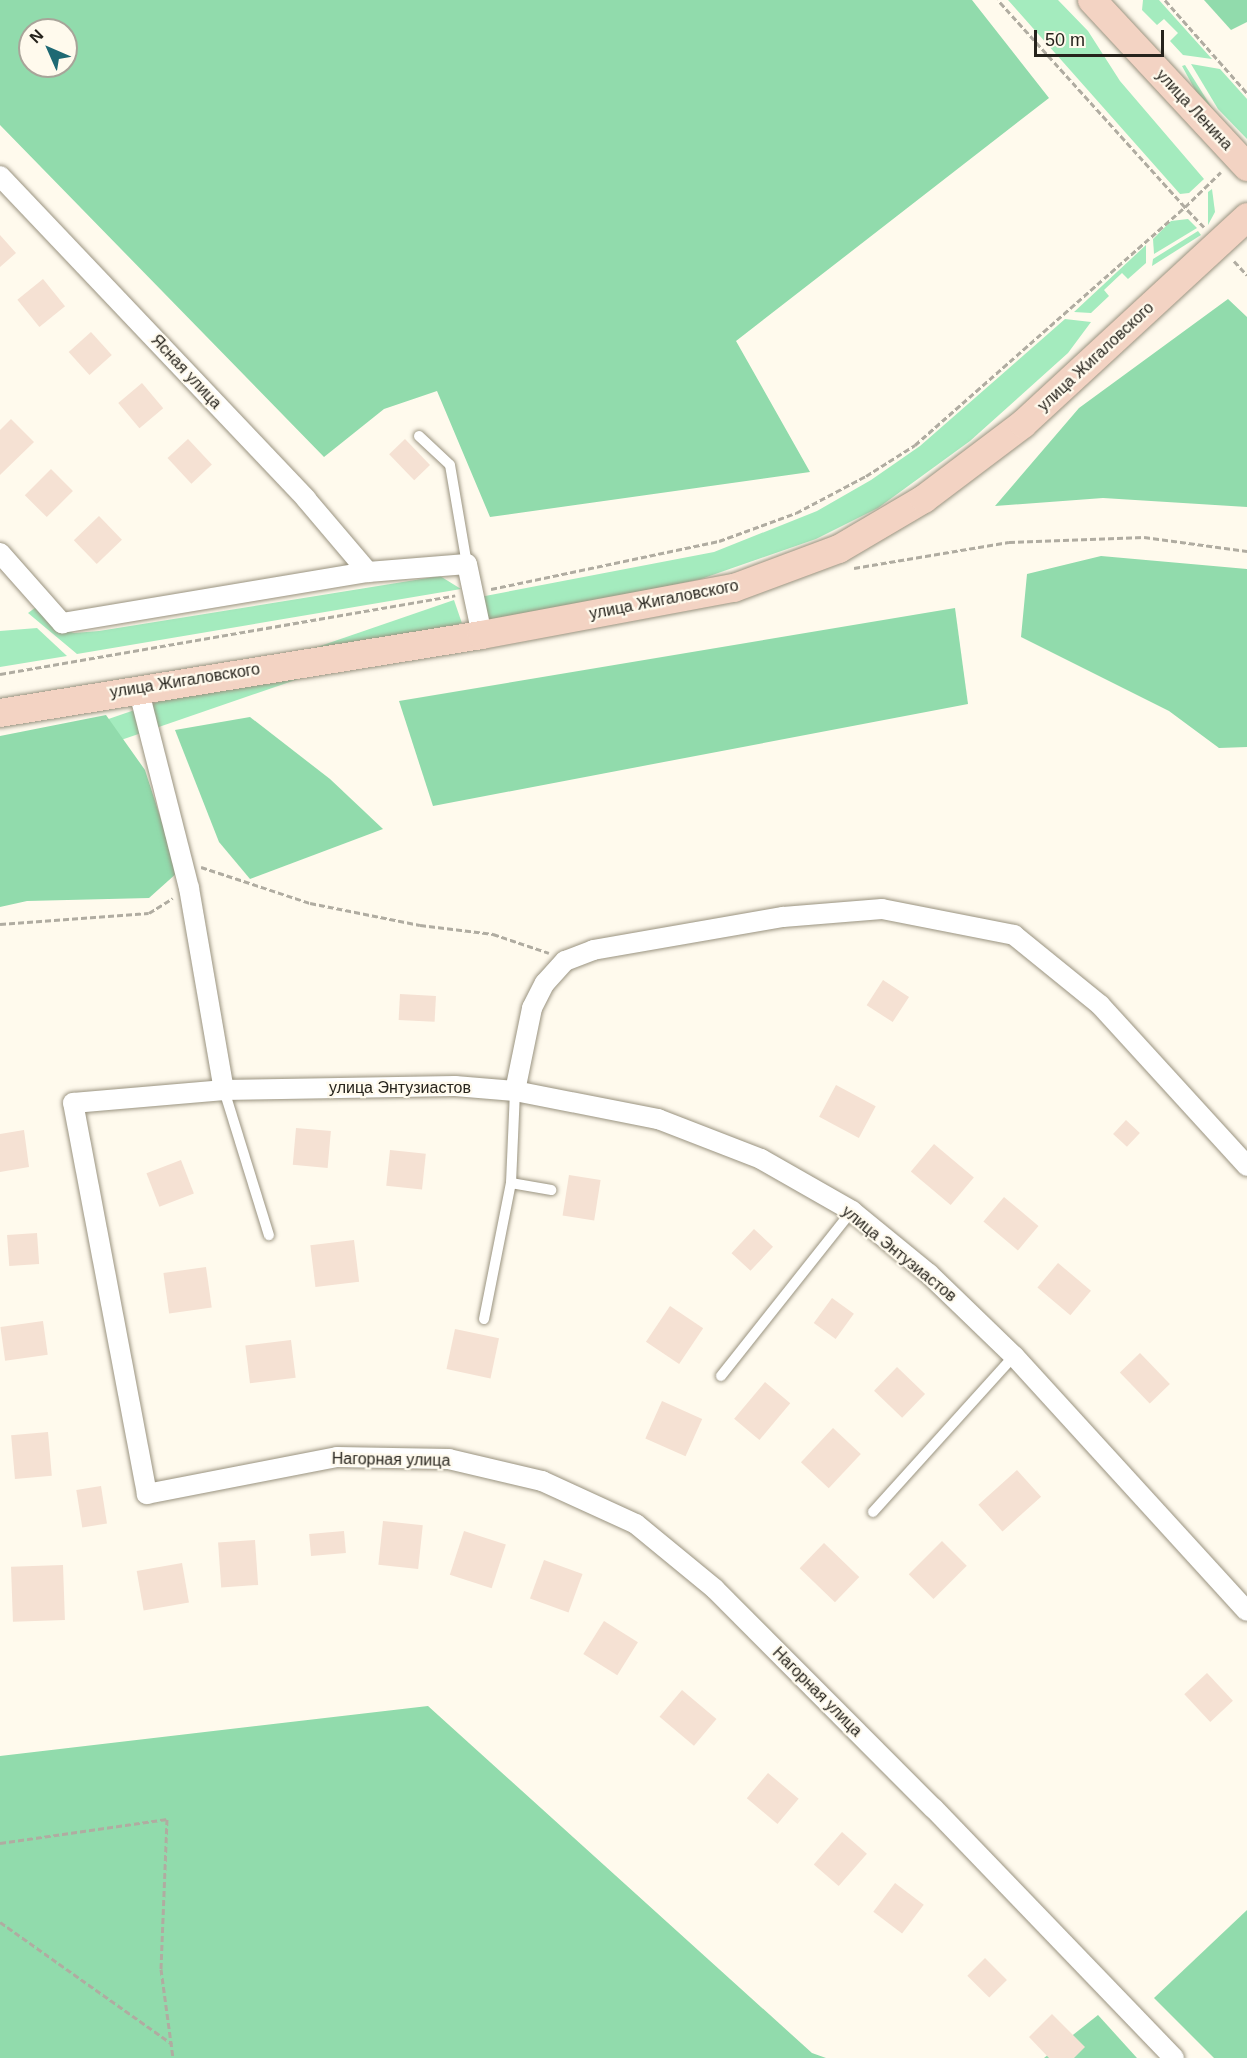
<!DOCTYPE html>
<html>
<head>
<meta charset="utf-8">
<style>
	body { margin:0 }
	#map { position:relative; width:1247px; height:2058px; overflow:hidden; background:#fffaed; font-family:Arial,sans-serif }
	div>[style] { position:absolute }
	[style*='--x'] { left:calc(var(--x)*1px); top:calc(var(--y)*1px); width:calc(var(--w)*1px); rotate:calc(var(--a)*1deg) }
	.green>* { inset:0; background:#a4ebbe; transform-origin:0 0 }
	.forest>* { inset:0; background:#91dbac }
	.building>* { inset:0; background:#f5e1d3; transform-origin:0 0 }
	.path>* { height:3px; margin-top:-1.5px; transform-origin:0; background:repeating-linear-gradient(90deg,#b0aca1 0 6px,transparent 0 9px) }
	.roads { filter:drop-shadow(0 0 2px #9a9380) drop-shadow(0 0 2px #9a9380) }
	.service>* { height:10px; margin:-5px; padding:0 5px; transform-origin:5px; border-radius:5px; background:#fff }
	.minor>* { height:20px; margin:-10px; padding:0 10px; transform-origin:10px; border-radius:10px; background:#fff }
	.secondary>* { height:28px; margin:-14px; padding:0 14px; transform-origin:14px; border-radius:14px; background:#f3d3c3 }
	span { translate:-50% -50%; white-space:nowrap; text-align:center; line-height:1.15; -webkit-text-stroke:4.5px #fffaed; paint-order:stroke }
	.street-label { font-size:16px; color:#26231c }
	.north { position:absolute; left:18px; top:18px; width:60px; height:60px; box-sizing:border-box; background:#fffaed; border:2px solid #a8a499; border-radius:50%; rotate:315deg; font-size:16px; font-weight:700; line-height:24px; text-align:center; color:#26231c }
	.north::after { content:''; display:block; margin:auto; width:21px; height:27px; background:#1e6973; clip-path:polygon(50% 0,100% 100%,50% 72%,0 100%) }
	.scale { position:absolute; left:1034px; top:30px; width:130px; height:27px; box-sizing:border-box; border:3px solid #26231c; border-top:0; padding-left:8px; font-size:18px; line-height:21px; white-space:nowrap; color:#26231c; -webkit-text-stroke:4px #fffaed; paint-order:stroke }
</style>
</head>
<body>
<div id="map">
	<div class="green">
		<i style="clip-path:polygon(1008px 0,1058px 0,1088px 31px,1120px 81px,1204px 179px,1189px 193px,1180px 194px)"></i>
		<i style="clip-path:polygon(1143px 0,1159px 0,1212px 59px,1183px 55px,1170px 41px,1178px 33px,1164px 19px,1157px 25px,1142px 10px)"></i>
		<i style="clip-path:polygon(1191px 64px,1220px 69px,1247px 99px,1247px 139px,1218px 109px)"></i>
		<i style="clip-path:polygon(1185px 65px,1212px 108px,1243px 143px,1200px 99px,1182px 66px)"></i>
		<i style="clip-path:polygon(1212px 189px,1215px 212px,1208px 225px,1208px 192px)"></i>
		<i style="clip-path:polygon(1188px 219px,1197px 228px,1154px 254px,1153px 239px,1171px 221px)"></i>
		<i style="clip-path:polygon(1198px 231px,1201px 235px,1152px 266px,1153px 259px)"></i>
		<i style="clip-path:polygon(1146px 245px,1146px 263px,1128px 279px,1122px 273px,1104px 290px,1109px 296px,1091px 313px,1074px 312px)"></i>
		<i style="clip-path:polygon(1065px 319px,1091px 322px,1068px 353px,970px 441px,878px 508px,816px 539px,701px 579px,493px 623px,485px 619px,480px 597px,714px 552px,817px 511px,871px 480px,920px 446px)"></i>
		<i style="clip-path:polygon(440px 576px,461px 589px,77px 654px,28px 613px,39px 605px,60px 628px,74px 633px,99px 631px)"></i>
		<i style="left:454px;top:600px;width:24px;height:460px;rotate:71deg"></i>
		<i style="clip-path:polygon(37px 628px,67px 656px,0 667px,0 631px)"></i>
	</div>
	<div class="forest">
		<i style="clip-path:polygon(evenodd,0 0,972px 0,1049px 98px,736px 341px,810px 472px,490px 517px,437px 391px,384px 409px,324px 457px,0 125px,0 0,30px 30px,66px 30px,66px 66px,30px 66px,30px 30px)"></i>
		<i style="clip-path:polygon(1204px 0,1247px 0,1247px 22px,1231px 30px)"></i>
		<i style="clip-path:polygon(1228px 299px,1247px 317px,1247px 507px,1103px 498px,995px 506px,1079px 408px)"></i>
		<i style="clip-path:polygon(1101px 556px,1247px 569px,1247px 747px,1219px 748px,1169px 711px,1021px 637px,1027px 574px)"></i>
		<i style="clip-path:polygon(955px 608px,968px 704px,433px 806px,399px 701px)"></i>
		<i style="clip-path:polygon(106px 715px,145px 770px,178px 872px,149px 898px,27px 901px,0 907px,0 736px)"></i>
		<i style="clip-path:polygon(250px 717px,330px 779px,383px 829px,250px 879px,219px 842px,175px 730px)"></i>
		<i style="clip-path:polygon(428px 1706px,812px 2053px,826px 2058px,0 2058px,0 1756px)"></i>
		<i style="clip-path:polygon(1247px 1910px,1247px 2058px,1214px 2058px,1154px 1998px)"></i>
		<i style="clip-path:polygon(1098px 2015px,1137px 2058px,1044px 2058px)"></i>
	</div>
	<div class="building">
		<i style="clip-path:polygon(0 235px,16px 253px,0 267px)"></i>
		<i style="left:43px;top:279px;width:35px;height:33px;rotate:51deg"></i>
		<i style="left:91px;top:332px;width:31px;height:30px;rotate:48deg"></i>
		<i style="left:142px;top:383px;width:33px;height:31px;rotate:50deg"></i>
		<i style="clip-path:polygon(11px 419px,34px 442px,0 475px,0 430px)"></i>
		<i style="left:188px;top:439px;width:35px;height:28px;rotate:47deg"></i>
		<i style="left:405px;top:439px;width:36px;height:22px;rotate:46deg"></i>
		<i style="left:51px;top:469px;width:31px;height:37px;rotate:45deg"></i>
		<i style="left:99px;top:516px;width:33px;height:35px;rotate:46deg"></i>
		<i style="left:883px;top:980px;width:31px;height:30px;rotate:33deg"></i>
		<i style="left:400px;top:994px;width:36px;height:26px;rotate:3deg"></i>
		<i style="left:836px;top:1085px;width:45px;height:36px;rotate:28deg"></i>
		<i style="left:1126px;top:1120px;width:19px;height:19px;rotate:43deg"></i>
		<i style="left:296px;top:1128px;width:35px;height:37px;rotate:5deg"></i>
		<i style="clip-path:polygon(24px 1130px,29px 1167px,0 1172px,0 1134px)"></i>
		<i style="left:934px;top:1144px;width:52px;height:36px;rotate:40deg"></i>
		<i style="left:390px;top:1150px;width:36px;height:36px;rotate:6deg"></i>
		<i style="left:181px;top:1160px;width:36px;height:37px;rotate:69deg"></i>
		<i style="left:569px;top:1175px;width:32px;height:41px;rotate:9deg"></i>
		<i style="left:1004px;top:1197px;width:45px;height:32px;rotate:40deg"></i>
		<i style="left:754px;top:1229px;width:26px;height:33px;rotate:43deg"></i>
		<i style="left:37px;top:1233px;width:31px;height:30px;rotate:86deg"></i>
		<i style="left:354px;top:1240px;width:42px;height:44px;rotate:83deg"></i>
		<i style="left:1058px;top:1263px;width:43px;height:32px;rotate:40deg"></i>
		<i style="left:206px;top:1267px;width:41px;height:43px;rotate:82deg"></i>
		<i style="left:832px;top:1298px;width:27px;height:31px;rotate:36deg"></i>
		<i style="left:670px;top:1306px;width:40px;height:43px;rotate:34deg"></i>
		<i style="left:43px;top:1321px;width:34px;height:43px;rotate:82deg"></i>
		<i style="left:455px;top:1329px;width:45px;height:41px;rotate:12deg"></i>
		<i style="left:291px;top:1340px;width:38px;height:46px;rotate:83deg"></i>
		<i style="left:1140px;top:1353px;width:43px;height:28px;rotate:46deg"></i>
		<i style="left:897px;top:1367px;width:39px;height:33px;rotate:44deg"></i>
		<i style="left:765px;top:1382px;width:33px;height:48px;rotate:40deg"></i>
		<i style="left:662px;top:1401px;width:44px;height:41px;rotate:24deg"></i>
		<i style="left:833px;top:1428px;width:38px;height:47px;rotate:43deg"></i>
		<i style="left:48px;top:1432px;width:44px;height:37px;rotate:85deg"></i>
		<i style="left:1017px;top:1470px;width:36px;height:52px;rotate:48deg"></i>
		<i style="left:101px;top:1486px;width:38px;height:25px;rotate:81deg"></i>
		<i style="left:383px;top:1521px;width:40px;height:44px;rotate:6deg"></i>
		<i style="left:344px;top:1531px;width:22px;height:35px;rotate:85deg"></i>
		<i style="left:464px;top:1531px;width:44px;height:46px;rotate:18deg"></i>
		<i style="left:255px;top:1540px;width:45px;height:37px;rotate:86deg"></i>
		<i style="left:942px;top:1541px;width:35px;height:47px;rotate:45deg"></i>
		<i style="left:824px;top:1543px;width:49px;height:35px;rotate:44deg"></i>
		<i style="left:544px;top:1560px;width:41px;height:41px;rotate:20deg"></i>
		<i style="left:182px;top:1563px;width:40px;height:46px;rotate:80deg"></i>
		<i style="left:63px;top:1565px;width:55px;height:52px;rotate:88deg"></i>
		<i style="left:604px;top:1621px;width:40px;height:39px;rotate:32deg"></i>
		<i style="left:1207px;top:1673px;width:38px;height:31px;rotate:47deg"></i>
		<i style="left:682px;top:1690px;width:45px;height:35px;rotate:40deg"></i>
		<i style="left:768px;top:1773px;width:40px;height:33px;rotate:40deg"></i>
		<i style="left:842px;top:1832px;width:33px;height:43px;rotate:41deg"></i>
		<i style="left:895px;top:1883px;width:36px;height:36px;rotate:37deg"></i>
		<i style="left:985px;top:1958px;width:31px;height:25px;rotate:45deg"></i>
		<i style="clip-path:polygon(1052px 2014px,1085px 2047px,1074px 2058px,1049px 2058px,1029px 2037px)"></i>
	</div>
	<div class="path">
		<i style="--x:1165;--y:0;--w:124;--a:48.6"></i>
		<i style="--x:1204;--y:227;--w:28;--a:-134"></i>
		<i style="--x:1185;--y:207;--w:50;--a:-44.2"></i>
		<i style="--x:1234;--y:261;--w:19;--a:47"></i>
		<i style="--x:854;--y:568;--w:157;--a:-9.5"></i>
		<i style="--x:1009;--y:542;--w:135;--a:-2.1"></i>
		<i style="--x:1144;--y:537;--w:104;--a:7.7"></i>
		<i style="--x:491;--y:589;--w:233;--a:-11.9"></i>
		<i style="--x:719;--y:541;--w:82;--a:-20"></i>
		<i style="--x:796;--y:513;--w:79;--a:-27.9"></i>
		<i style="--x:866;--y:476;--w:58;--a:-32.3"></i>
		<i style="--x:915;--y:445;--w:360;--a:-41.4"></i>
		<i style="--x:1185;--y:207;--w:279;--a:-132.1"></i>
		<i style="--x:0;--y:674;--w:462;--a:-9.8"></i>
		<i style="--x:201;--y:867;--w:115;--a:18.3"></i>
		<i style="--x:310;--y:903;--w:112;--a:11.3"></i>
		<i style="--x:420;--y:925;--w:74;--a:7"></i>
		<i style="--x:493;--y:934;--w:59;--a:18.7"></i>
		<i style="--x:0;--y:924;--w:149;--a:-4.2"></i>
		<i style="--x:149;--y:913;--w:28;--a:-32"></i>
		<i style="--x:0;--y:1843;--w:169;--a:-8.2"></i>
		<i style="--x:167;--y:1819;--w:150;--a:92.3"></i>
		<i style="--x:161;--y:1969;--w:90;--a:82.3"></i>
		<i style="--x:0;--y:1922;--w:211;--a:35.3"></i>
	</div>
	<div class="roads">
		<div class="service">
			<i style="--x:419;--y:436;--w:42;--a:43.1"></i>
			<i style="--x:450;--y:465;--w:100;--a:80.3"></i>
			<i style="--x:224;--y:1090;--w:152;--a:72.8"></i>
			<i style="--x:511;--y:1183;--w:41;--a:9.9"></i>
			<i style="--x:484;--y:1319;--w:139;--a:-78.8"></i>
			<i style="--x:511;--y:1183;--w:92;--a:-87.5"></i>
			<i style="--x:721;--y:1376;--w:211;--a:-51.6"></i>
			<i style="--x:873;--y:1512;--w:210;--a:-47.9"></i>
		</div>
		<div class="minor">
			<i style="--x:0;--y:176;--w:445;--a:46.5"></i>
			<i style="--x:306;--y:499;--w:96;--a:49.7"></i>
			<i style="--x:0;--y:553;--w:94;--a:48.5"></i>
			<i style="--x:62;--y:623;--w:310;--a:-9.5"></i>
			<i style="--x:368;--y:572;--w:99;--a:-4.6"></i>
			<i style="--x:467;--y:564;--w:73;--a:78.1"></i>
			<i style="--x:138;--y:688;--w:206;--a:75.7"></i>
			<i style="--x:189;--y:888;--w:205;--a:80.2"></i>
			<i style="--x:515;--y:1091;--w:85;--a:-78.4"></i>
			<i style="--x:532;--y:1008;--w:28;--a:-63"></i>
			<i style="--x:545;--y:983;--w:30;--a:-48"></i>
			<i style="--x:565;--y:961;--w:30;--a:-21"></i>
			<i style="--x:593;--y:950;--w:193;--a:-9.9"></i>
			<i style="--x:783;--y:917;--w:99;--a:-4.6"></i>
			<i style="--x:882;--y:909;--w:135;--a:11.1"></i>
			<i style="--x:1014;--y:935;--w:111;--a:39.1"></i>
			<i style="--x:1100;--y:1005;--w:218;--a:47.6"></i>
			<i style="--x:1174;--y:2058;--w:347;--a:-133.9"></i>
			<i style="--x:933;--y:1808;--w:309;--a:-134.9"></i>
			<i style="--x:715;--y:1589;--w:102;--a:-140.6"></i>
			<i style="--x:636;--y:1524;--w:103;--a:-155.4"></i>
			<i style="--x:542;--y:1481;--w:96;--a:-166.7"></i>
			<i style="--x:449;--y:1459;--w:112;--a:-179"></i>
			<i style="--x:337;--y:1457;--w:194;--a:169"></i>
			<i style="--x:147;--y:1494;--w:398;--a:-100.7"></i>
			<i style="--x:73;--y:1103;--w:152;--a:-4.9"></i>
			<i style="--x:224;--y:1090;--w:231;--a:-1"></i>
			<i style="--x:455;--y:1086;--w:60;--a:4.8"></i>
			<i style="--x:515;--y:1091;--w:146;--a:11.1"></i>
			<i style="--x:658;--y:1119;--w:110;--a:21.2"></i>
			<i style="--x:761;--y:1159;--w:105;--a:29.7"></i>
			<i style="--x:852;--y:1211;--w:99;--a:39.3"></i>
			<i style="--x:929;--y:1274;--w:118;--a:44"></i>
			<i style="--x:1014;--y:1356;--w:345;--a:47.6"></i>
		</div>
		<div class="secondary">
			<i style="--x:1092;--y:0;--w:228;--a:47.1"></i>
			<i style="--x:0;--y:713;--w:488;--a:-9.2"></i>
			<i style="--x:482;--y:635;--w:256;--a:-10.6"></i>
			<i style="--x:734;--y:588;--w:112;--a:-20.4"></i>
			<i style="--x:839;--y:549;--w:99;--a:-30.5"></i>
			<i style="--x:924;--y:499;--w:124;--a:-37.1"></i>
			<i style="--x:1023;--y:424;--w:305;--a:-42.7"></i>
		</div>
	</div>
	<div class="street-label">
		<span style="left:1194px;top:110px;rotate:47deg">улица Ленина</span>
		<span style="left:1096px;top:357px;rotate:-43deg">улица Жигаловского</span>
		<span style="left:186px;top:372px;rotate:47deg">Ясная улица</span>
		<span style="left:664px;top:600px;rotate:-11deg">улица Жигаловского</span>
		<span style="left:185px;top:681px;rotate:-9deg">улица Жигаловского</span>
		<span style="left:400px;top:1088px">улица Энтузиастов</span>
		<span style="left:899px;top:1254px;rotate:39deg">улица Энтузиастов</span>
		<span style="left:391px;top:1460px;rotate:1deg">Нагорная улица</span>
		<span style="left:817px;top:1692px;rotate:45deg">Нагорная улица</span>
	</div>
	<div class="north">N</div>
	<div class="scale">50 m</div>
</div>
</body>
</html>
